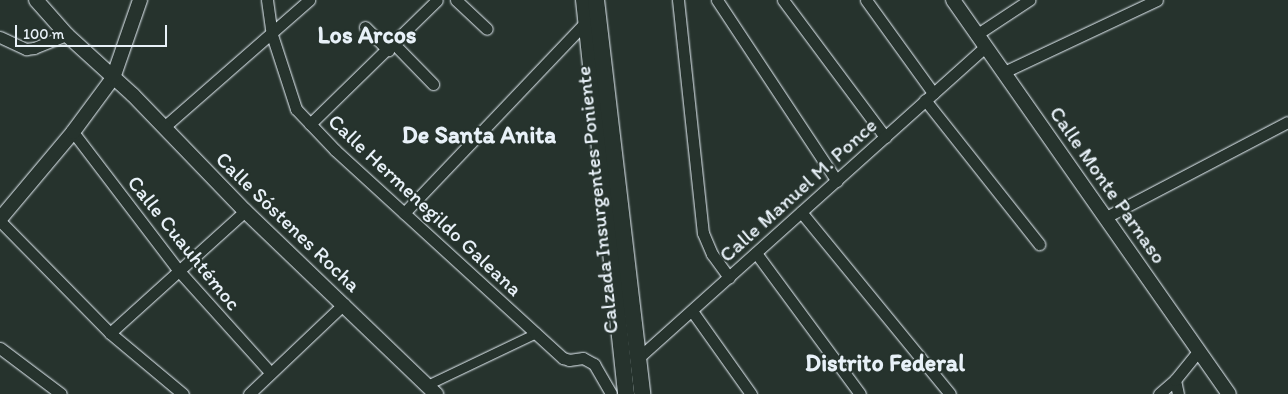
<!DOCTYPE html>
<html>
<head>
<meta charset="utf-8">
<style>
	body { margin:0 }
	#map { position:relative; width:1288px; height:394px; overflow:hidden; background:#26332d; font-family:Itim,sans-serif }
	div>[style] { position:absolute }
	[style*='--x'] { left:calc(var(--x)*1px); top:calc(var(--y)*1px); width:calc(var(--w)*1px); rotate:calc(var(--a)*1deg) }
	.roads { filter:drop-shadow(0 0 1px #e8f1f8) drop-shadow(0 0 1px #e8f1f8) }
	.pedestrian>* { height:9px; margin:-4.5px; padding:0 4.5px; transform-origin:4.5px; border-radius:4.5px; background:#26332d }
	.minor>* { height:11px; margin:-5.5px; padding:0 5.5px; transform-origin:5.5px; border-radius:5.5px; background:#26332d }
	.tertiary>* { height:14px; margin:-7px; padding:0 7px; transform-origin:7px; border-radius:7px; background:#26332d }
	.secondary>* { height:16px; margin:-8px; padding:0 8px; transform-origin:8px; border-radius:8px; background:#26332d }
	span { translate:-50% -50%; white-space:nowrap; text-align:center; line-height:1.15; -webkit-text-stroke:4px #26332d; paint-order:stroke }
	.street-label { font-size:21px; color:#e8f1f8 }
	.quarter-label { font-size:24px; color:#e8f1f8; font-weight:700 }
	.scale { position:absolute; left:15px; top:25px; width:152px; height:22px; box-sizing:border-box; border:2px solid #e8f1f8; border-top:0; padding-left:6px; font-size:15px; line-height:18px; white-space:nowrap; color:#e8f1f8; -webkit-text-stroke:4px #26332d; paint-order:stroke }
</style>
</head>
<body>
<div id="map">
	<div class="roads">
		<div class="pedestrian">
			<i style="--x:427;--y:385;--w:121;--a:-25.5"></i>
		</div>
		<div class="minor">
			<i style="--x:267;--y:0;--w:35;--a:82"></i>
			<i style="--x:272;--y:35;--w:78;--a:72"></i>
			<i style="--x:296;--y:109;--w:57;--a:46.4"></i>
			<i style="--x:335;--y:150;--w:309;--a:42.4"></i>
			<i style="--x:563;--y:358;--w:6;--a:18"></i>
			<i style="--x:569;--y:360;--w:14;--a:-8"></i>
			<i style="--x:583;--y:358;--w:13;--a:29"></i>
			<i style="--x:594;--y:364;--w:34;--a:60"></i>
			<i style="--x:456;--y:0;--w:42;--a:43.1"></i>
			<i style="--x:678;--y:0;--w:234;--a:83.9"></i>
			<i style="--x:703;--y:233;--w:23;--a:67"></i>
			<i style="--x:712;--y:254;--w:29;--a:54"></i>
			<i style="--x:717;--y:0;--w:217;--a:56.5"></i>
			<i style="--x:783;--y:0;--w:171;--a:53.3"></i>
			<i style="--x:866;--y:0;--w:115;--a:54.2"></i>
			<i style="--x:365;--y:27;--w:33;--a:45"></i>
			<i style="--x:976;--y:35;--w:64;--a:-33.4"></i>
			<i style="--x:0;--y:37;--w:29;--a:25"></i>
			<i style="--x:26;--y:49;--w:8;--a:-7"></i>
			<i style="--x:34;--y:48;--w:35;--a:-22"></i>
			<i style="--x:394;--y:44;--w:56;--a:45.7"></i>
			<i style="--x:1004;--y:72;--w:169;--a:-25.2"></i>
			<i style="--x:925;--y:100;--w:184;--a:51.6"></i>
			<i style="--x:310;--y:124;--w:177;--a:-44.3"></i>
			<i style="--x:164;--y:127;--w:193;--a:-41.2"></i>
			<i style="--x:73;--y:132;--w:175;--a:52.7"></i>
			<i style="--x:179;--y:271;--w:137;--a:48"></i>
			<i style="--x:801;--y:212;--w:235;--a:50.7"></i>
			<i style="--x:404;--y:213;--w:265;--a:-46.4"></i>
			<i style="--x:1106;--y:217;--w:205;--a:-27.6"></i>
			<i style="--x:0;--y:221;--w:157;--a:45.5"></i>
			<i style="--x:110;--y:333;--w:95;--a:39.9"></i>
			<i style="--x:756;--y:253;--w:175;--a:53.6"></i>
			<i style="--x:692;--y:311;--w:102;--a:54.6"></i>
			<i style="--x:110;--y:333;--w:182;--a:-42.1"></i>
			<i style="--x:0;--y:348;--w:76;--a:37"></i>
			<i style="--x:636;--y:360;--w:469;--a:-41.9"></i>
			<i style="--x:1175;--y:380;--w:14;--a:78"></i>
			<i style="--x:249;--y:394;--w:131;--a:-43.5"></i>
			<i style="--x:1159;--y:394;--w:21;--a:-41"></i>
			<i style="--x:1175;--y:380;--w:38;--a:-51"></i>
		</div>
		<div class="tertiary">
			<i style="--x:36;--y:0;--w:47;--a:48.5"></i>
			<i style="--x:67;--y:35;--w:89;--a:42.3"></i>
			<i style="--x:133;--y:95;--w:161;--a:46"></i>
			<i style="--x:245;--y:211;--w:265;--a:43.8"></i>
			<i style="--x:953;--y:0;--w:481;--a:55"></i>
			<i style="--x:0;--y:219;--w:114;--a:-50"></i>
			<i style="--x:73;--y:132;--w:67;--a:-53.5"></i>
			<i style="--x:113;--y:78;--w:83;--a:-70.9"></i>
		</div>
		<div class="secondary">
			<i style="--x:584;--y:0;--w:396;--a:83.9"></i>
			<i style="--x:596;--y:0;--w:397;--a:83.3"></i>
		</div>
	</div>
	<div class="street-label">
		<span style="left:1108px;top:185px;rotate:55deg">Calle Monte Parnaso</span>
		<span style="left:798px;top:190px;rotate:-42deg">Calle Manuel M. Ponce</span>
		<span style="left:597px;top:200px;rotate:-96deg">Calzada Insurgentes Poniente</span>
		<span style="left:425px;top:205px;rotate:43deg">Calle Hermenegildo Galeana</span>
		<span style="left:288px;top:222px;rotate:44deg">Calle Sóstenes Rocha</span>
		<span style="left:184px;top:243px;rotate:51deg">Calle Cuauhtémoc</span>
	</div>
	<div class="quarter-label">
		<span style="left:367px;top:35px">Los Arcos</span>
		<span style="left:479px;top:135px">De Santa Anita</span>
		<span style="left:885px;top:363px">Distrito Federal</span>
	</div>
	<div class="scale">100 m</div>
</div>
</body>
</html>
